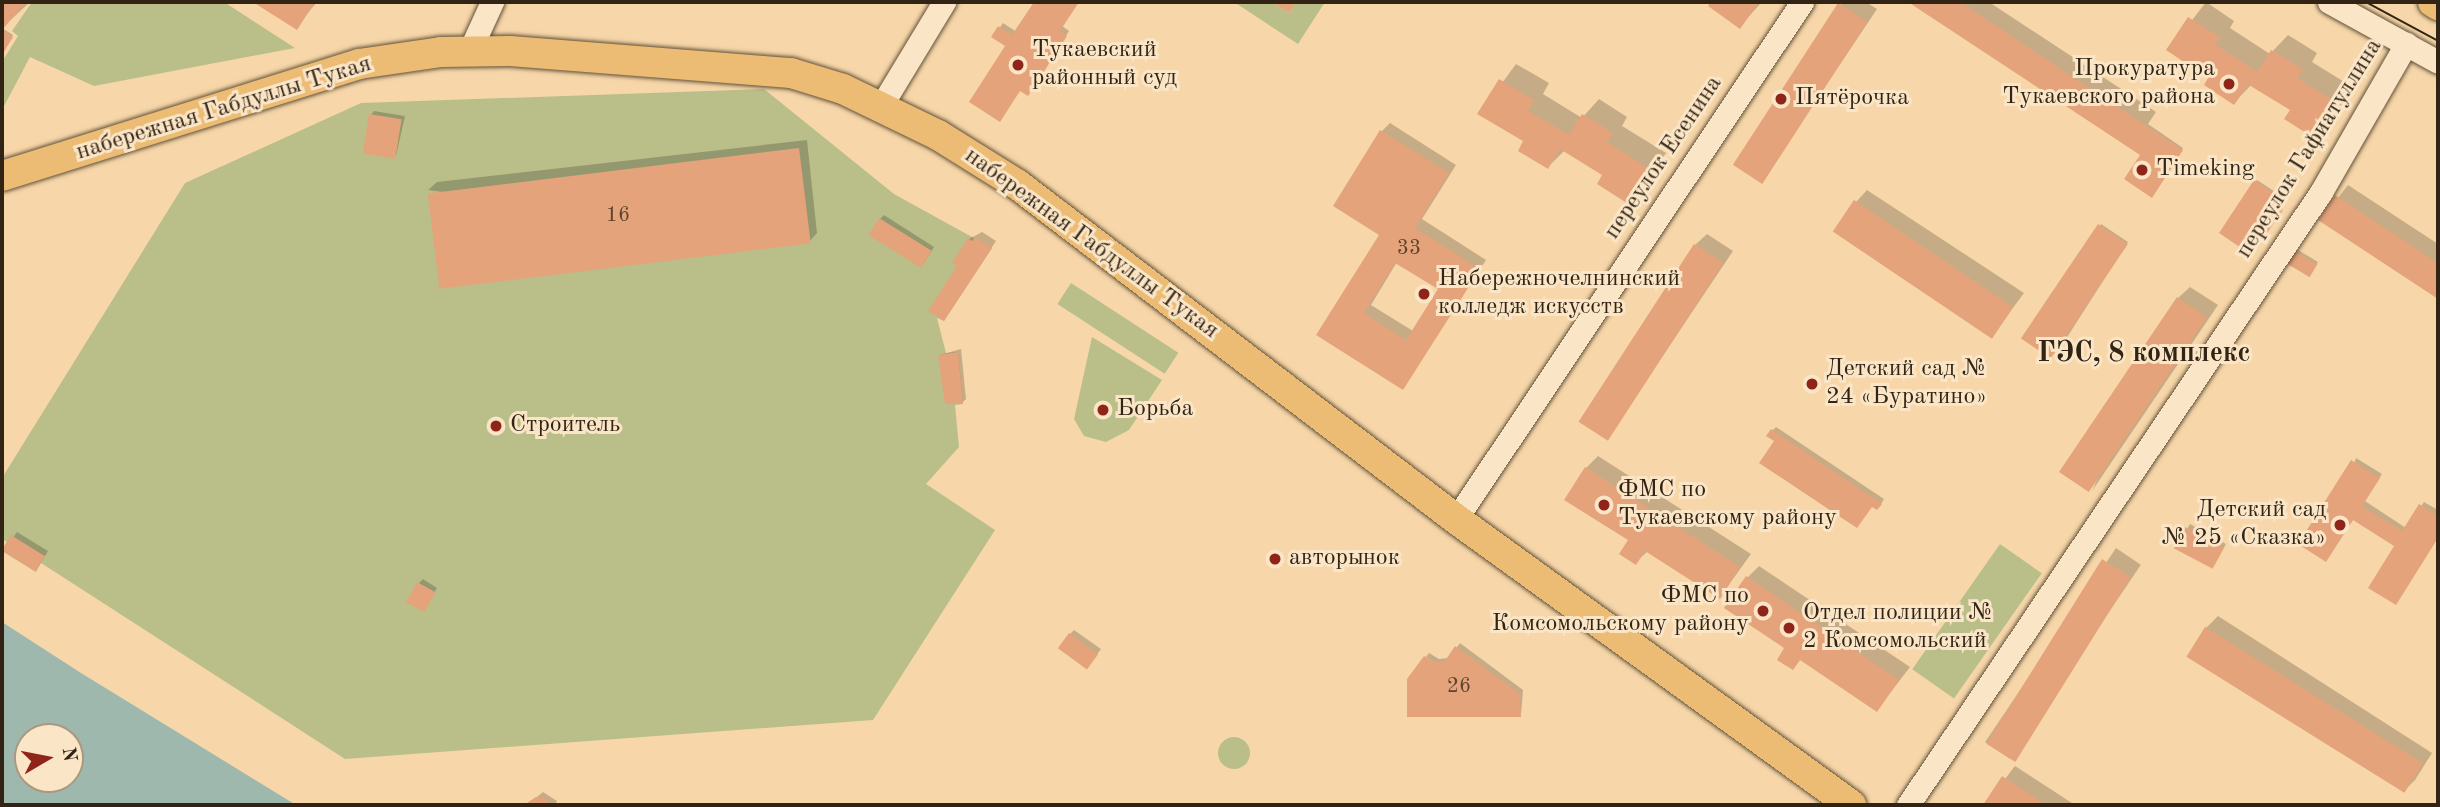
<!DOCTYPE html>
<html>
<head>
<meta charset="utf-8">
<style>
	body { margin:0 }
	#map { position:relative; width:2440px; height:807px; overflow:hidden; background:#f7d7a9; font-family:"Old Standard TT",serif }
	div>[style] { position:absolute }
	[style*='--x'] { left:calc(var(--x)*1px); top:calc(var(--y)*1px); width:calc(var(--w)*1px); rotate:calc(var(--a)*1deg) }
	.green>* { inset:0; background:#babf8a; transform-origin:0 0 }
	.round { border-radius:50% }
	.water>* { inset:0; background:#9eb8ae }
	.shadow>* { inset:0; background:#0003; transform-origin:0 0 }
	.building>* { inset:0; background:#e4a37a; transform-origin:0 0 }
	.roads { filter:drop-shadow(0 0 2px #635139) drop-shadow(0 0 2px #635139) }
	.minor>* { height:23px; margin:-11.5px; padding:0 11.5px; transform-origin:11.5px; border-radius:11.5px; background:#fae5c7 }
	.major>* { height:30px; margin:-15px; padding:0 15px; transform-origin:15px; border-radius:15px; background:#ecbc74 }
	.tram>* { height:2px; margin:-1px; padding:0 1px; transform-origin:1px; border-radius:1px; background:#322414 }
	.dots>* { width:19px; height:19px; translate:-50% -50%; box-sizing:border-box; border:4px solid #fae5c7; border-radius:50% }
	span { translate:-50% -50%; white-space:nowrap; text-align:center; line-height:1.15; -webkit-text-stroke:6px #fae5c7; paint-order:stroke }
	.number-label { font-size:21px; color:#5e442e }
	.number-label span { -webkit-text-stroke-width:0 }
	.poi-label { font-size:24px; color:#322414 }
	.left { translate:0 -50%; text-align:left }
	.right { translate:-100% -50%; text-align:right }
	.street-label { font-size:24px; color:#322414 }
	.quarter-label { font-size:28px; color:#322414; font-weight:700 }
	.frame { position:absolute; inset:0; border:4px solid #322414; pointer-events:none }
	.north { position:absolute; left:14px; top:723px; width:70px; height:70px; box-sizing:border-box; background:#fae5c7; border:2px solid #aa987f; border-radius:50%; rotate:80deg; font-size:19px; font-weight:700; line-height:28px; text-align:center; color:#322414 }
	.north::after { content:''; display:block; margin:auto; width:24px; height:32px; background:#8f2418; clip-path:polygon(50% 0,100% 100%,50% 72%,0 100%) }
</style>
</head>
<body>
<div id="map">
	<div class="green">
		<i style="clip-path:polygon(32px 2px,224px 2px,295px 48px,94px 86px,30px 57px,2px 110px,2px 62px,18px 36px,12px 31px)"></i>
		<i style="clip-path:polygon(1234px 2px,1272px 2px,1289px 13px,1296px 2px,1325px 2px,1298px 44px)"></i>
		<i style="clip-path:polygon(764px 89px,894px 194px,992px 248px,944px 321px,937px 318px,946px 353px,958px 352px,963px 404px,955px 405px,959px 447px,926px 484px,995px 530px,873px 720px,345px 759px,41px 563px,36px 572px,2px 551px,7px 542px,2px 539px,2px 478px,185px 183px,361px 103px)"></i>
		<i style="left:1071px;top:283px;width:128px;height:25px;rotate:33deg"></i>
		<i style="clip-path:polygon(1092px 337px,1162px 380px,1129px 430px,1106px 442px,1084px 436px,1074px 419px)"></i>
		<i style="left:2000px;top:544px;width:51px;height:153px;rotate:35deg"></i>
		<i class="round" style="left:1218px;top:737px;width:32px;height:32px"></i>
	</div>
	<div class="water">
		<i style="clip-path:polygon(evenodd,2px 622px,81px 673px,296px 805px,2px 805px,2px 622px,28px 737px,70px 737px,70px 779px,28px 779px,28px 737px)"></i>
	</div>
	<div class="shadow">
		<i style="clip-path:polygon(2px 2px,30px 2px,2px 28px,13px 35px,2px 53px)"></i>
		<i style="clip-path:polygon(257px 2px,317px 2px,296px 27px)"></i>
		<i style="clip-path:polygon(1036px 2px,1079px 2px,1062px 26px,1069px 31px,1031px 90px,1008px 45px,994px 36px,1003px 23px,1017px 32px)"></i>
		<i style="clip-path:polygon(1713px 2px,1762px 2px,1740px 26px,1711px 6px)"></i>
		<i style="clip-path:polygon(1842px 2px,1866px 2px,1877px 9px,1762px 181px)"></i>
		<i style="clip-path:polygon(1912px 2px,1989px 2px,2156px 112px,2148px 124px,2183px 148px,2153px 194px,2142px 155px)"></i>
		<i style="clip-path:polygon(2206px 2px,2234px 21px,2230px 28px,2270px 54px,2288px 35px,2317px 53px,2312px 62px,2354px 88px,2317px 137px,2292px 109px,2252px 84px,2234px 103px,2211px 78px,2169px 50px)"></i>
		<i style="clip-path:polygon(1516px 64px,1549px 83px,1543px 94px,1582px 118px,1599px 99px,1627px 117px,1622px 126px,1666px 153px,1629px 203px,1605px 174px,1565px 150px,1548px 167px,1526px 141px,1480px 113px)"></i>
		<i style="clip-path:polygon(374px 111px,405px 116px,396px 156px,371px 115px)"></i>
		<i style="clip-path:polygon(evenodd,1390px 123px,1456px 165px,1422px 219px,1486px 260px,1403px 388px,1318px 335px,1381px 234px,1382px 131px,1390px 123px,1397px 262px,1440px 288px,1413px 331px,1371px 305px,1397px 262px)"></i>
		<i style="clip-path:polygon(807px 140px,817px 233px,809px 242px,428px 190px,437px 182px)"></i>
		<i style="clip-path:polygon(2257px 180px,2280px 195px,2275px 202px,2283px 208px,2266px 232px,2257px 229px,2221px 232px)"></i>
		<i style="clip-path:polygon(2348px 185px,2438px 244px,2438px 297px,2321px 220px)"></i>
		<i style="clip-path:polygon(1867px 190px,2024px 293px,1993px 335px,1856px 202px)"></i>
		<i style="clip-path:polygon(884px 215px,934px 247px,924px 263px,880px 219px)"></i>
		<i style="clip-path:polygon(2101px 224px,2128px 242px,2055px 356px,2100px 226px)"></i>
		<i style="clip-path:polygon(982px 232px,996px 241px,944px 319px,969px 239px)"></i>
		<i style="clip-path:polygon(1707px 234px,1733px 251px,1607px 439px,1695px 245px)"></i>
		<i style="clip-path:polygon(2298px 250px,2318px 262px,2311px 273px,2290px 263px)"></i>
		<i style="clip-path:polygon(2190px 287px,2218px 305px,2092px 491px,2178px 298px)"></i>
		<i style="clip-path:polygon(961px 349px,966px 399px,963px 402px,940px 355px)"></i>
		<i style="clip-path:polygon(1776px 427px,1884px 499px,1881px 504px,1872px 505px,1776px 441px,1772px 431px)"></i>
		<i style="clip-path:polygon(1598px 456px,1751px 554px,1720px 597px,1648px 551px,1636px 562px,1630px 540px,1586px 468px)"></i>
		<i style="clip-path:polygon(2356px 458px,2382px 474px,2365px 501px,2406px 528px,2424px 502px,2438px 510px,2438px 537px,2399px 599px,2397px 545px,2354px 518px,2326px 560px)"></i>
		<i style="clip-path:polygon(2190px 524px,2226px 544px,2215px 564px,2176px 547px)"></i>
		<i style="clip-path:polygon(17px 532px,48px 551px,39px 566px,4px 550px)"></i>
		<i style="left:2116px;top:548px;width:30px;height:234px;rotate:34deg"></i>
		<i style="clip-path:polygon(1759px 566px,1910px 667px,1877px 710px,1801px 659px,1793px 668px,1787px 648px,1747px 578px)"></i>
		<i style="clip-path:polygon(423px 579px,437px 588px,426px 606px,419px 583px)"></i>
		<i style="clip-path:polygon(2218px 616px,2432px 753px,2415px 780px,2403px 792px,2206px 628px)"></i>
		<i style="clip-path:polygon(1074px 630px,1101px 649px,1091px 663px,1070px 634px)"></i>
		<i style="clip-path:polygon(1460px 643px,1523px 690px,1521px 715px,1426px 657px,1429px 653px,1439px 659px,1449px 658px)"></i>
		<i style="clip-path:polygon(2015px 766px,2075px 805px,1985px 805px)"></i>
		<i style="clip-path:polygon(543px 792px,557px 801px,555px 805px,527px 805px)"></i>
	</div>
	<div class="building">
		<i style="clip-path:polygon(2px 2px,26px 2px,2px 30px,13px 37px,2px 55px)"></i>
		<i style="clip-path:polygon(253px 2px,315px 2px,297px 30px)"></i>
		<i style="clip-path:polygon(1034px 2px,1079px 2px,1060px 31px,1067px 36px,1028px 96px,1020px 91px,1000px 122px,969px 102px,1005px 46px,991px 37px,998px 26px,1012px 35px)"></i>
		<i style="clip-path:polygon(1272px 2px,1296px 2px,1289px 13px)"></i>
		<i style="clip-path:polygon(1711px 2px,1759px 2px,1740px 29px,1708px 6px)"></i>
		<i style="clip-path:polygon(1908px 2px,1960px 2px,2183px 150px,2152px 198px,2124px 179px,2140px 155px)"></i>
		<i style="left:1838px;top:3px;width:35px;height:193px;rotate:33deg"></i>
		<i style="clip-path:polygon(2188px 17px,2220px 37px,2215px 44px,2257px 72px,2271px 50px,2303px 69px,2297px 78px,2339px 104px,2317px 140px,2284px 119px,2290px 110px,2249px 85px,2253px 78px,2234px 105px,2204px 85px,2208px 78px,2166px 50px)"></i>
		<i style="clip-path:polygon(1499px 79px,1534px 100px,1528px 111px,1569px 135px,1582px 114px,1613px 133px,1607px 142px,1651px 170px,1630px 205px,1597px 184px,1602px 175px,1560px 149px,1548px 169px,1518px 151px,1523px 141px,1477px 114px)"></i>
		<i style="left:369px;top:114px;width:33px;height:40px;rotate:9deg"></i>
		<i style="clip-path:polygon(evenodd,1380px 130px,1449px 173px,1415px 228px,1480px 269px,1403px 390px,1316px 335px,1379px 235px,1333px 206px,1380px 130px,1395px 263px,1438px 289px,1406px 340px,1364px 313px,1395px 263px)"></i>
		<i style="left:799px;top:148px;width:96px;height:374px;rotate:83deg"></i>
		<i style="clip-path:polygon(2254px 180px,2280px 197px,2275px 204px,2283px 210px,2265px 236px,2257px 231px,2244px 250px,2219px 233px)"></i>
		<i style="clip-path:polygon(2335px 195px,2438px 263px,2438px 299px,2318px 220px)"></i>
		<i style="left:1854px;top:200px;width:192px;height:38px;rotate:34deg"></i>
		<i style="left:879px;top:218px;width:62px;height:20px;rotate:32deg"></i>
		<i style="left:2098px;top:224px;width:36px;height:138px;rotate:34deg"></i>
		<i style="clip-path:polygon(975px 237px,992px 248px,944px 321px,928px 311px,957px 266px,952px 263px,968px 238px,972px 241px)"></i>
		<i style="left:1694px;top:244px;width:35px;height:212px;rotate:33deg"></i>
		<i style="left:2295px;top:251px;width:26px;height:15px;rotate:31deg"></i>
		<i style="left:2177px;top:297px;width:36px;height:211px;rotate:34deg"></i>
		<i style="clip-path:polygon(958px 352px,963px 404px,945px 404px,938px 355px)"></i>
		<i style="clip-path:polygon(1771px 429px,1882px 504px,1877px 510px,1872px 507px,1857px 528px,1759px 463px,1774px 441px,1766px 436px)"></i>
		<i style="clip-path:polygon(2351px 460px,2380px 478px,2362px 506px,2402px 531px,2419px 504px,2438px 516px,2438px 538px,2396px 605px,2368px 588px,2394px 546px,2353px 520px,2326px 562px,2298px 544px)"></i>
		<i style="clip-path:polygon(1585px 467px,1740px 567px,1720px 599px,1645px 551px,1636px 565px,1619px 554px,1628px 540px,1564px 500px)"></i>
		<i style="left:2185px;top:527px;width:44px;height:24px;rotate:28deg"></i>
		<i style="left:11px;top:535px;width:40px;height:18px;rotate:32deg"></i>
		<i style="left:2102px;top:559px;width:34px;height:218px;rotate:32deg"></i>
		<i style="clip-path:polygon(1746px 576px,1899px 680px,1877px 712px,1800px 660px,1793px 670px,1777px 660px,1784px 648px,1724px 608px)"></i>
		<i style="left:417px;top:582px;width:21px;height:23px;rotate:29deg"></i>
		<i style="left:2205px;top:627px;width:257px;height:35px;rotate:32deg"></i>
		<i style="left:1069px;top:633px;width:36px;height:19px;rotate:36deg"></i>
		<i style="clip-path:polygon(1455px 646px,1520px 694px,1521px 717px,1407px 717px,1407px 679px,1424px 656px,1435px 662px,1445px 661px)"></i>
		<i style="clip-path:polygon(2002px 776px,2046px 805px,1983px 805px)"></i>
		<i style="clip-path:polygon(536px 797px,544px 798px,551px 805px,524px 805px)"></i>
	</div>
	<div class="roads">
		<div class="minor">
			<i style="--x:2329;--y:2;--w:124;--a:28.8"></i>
			<i style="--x:470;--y:50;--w:53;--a:-65.4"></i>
			<i style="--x:881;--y:106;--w:122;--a:-58.8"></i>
			<i style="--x:1456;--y:519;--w:622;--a:-56.21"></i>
			<i style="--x:1908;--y:805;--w:739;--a:-56.03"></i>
			<i style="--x:2321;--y:192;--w:171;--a:-60.1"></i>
		</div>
		<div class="major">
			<i style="--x:2433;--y:2;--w:6;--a:31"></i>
			<i style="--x:2;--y:176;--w:374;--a:-17.4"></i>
			<i style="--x:359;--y:64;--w:83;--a:-8.3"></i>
			<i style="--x:441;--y:52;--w:69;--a:-0.8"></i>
			<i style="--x:510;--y:51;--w:282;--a:4.5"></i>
			<i style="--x:791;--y:73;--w:54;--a:17.1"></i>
			<i style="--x:843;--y:89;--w:106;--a:25.8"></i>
			<i style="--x:938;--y:135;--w:94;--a:32"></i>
			<i style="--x:1018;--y:185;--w:551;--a:37.33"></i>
			<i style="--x:1456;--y:519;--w:488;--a:35.9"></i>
		</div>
	</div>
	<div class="tram">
		<i style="--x:2366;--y:2;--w:82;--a:28.4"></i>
	</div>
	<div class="dots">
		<i style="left:1018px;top:65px;background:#8f2418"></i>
		<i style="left:2229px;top:84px;background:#8f2418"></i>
		<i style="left:1781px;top:99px;background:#8f2418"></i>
		<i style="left:2142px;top:170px;background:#8f2418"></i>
		<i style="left:1424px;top:294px;background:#8f2418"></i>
		<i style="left:1812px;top:384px;background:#8f2418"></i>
		<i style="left:1103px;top:410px;background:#8f2418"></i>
		<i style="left:496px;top:426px;background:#8f2418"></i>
		<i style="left:1604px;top:505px;background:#8f2418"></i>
		<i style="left:2340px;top:525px;background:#8f2418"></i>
		<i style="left:1275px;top:559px;background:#8f2418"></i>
		<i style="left:1763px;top:611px;background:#8f2418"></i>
		<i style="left:1789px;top:628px;background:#8f2418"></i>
	</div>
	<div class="number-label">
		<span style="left:618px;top:216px">16</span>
		<span style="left:1409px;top:249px">33</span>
		<span style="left:1459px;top:687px">26</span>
	</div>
	<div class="poi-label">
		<span class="left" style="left:1032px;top:65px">Тукаевский<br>районный суд</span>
		<span class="right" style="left:2215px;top:84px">Прокуратура<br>Тукаевского района</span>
		<span class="left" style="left:1795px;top:99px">Пятёрочка</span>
		<span class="left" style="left:2156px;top:170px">Timeking</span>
		<span class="left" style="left:1438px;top:294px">Набережночелнинский<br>колледж искусств</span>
		<span class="left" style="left:1826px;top:384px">Детский сад №<br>24 «Буратино»</span>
		<span class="left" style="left:1117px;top:410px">Борьба</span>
		<span class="left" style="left:510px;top:426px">Строитель</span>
		<span class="left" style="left:1618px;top:505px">ФМС по<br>Тукаевскому району</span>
		<span class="right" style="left:2326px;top:525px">Детский сад<br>№ 25 «Сказка»</span>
		<span class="left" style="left:1289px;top:559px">авторынок</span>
		<span class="right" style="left:1749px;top:611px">ФМС по<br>Комсомольскому району</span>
		<span class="left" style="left:1803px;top:628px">Отдел полиции №<br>2 Комсомольский</span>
	</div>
	<div class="street-label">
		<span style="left:224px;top:109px;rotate:-17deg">набережная Габдуллы Тукая</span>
		<span style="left:2310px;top:149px;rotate:-58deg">переулок Гафиатуллина</span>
		<span style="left:1664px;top:158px;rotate:-56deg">переулок Есенина</span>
		<span style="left:1091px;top:244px;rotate:36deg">набережная Габдуллы Тукая</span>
	</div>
	<div class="quarter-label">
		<span style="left:2144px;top:354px">ГЭС, 8 комплекс</span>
	</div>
	<div class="frame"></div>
	<div class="north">N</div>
</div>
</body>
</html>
